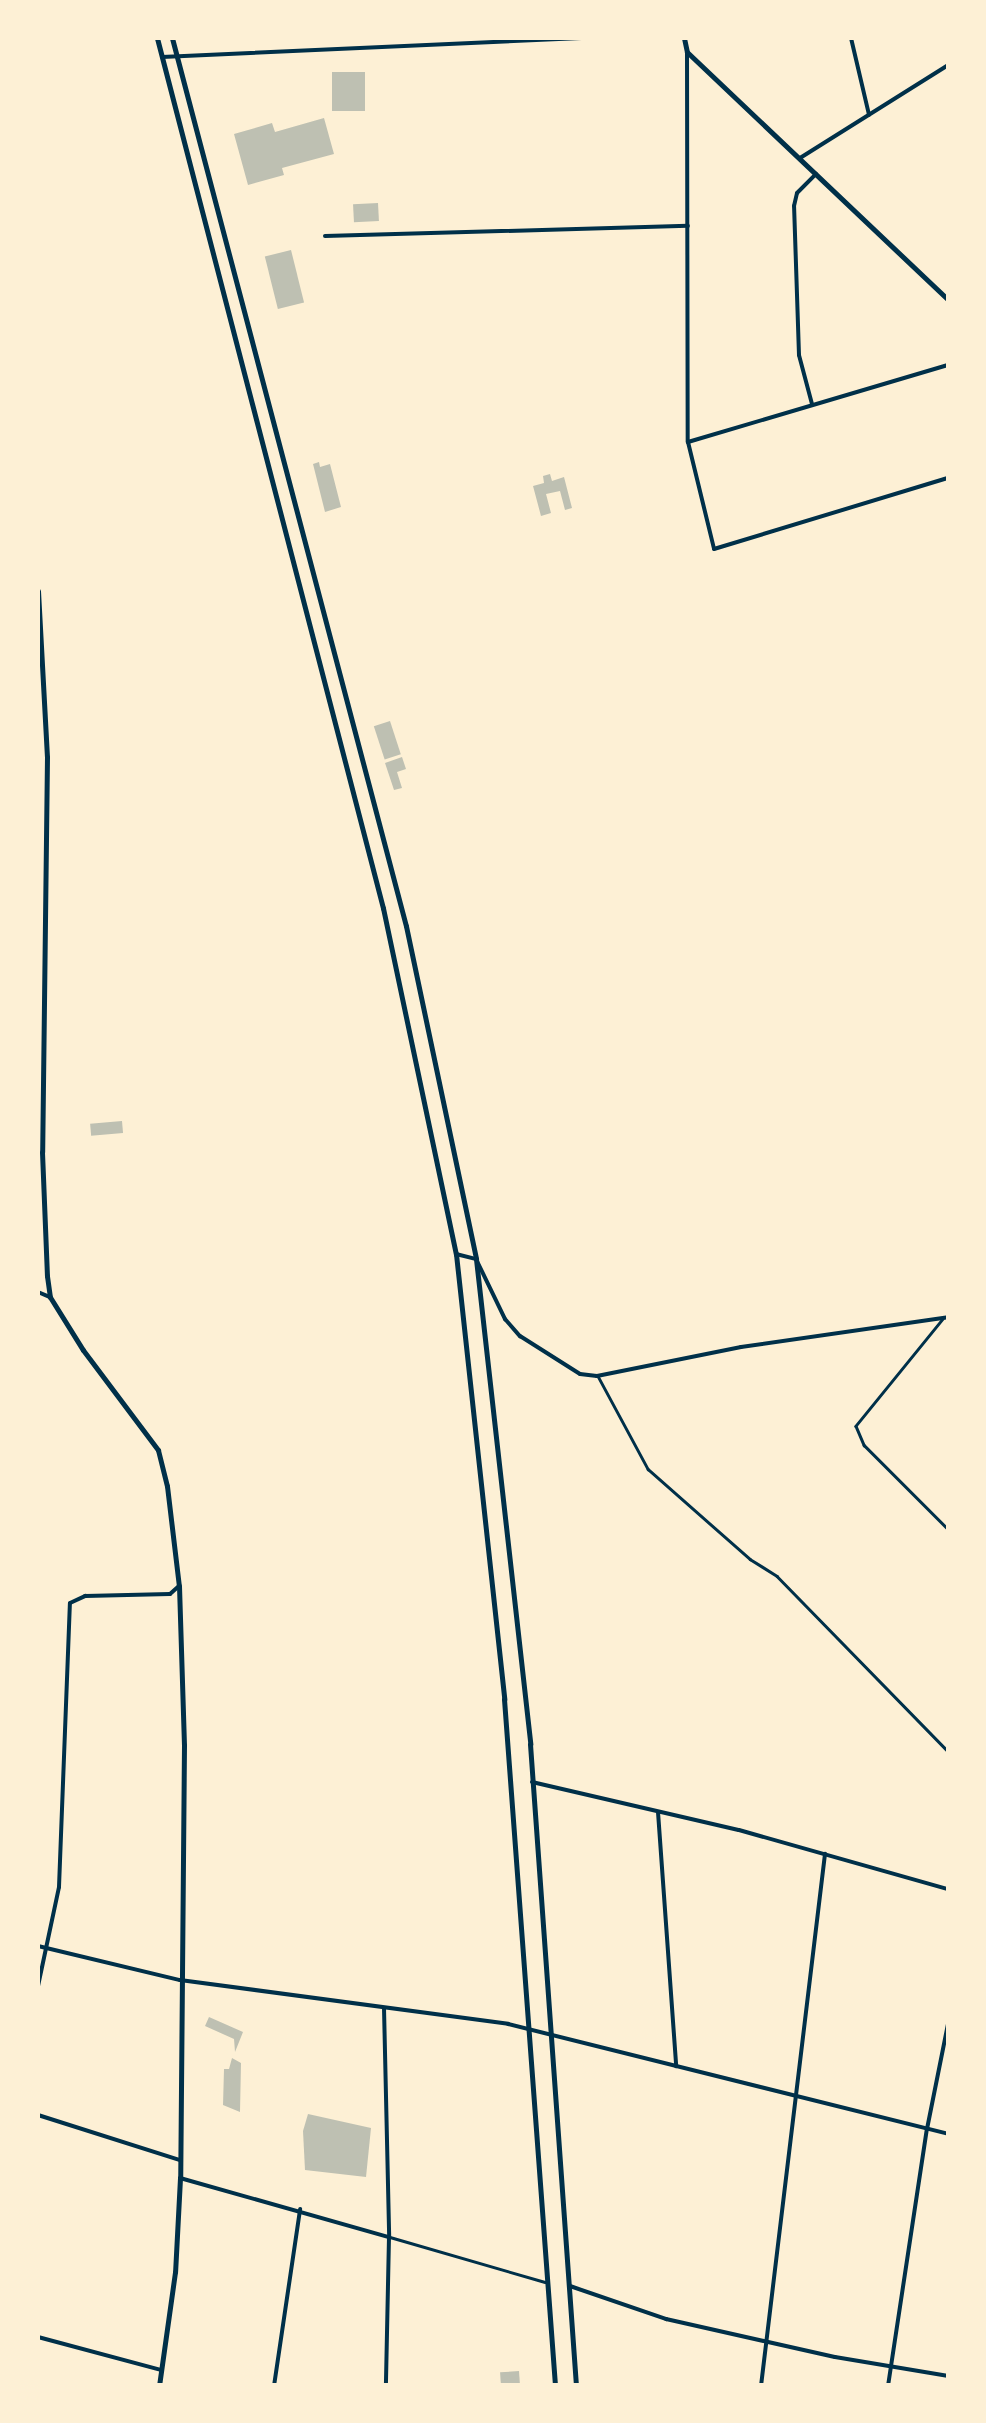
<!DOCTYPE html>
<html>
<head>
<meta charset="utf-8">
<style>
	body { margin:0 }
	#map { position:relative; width:986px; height:2423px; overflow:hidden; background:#fdf0d5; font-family:Literata,serif }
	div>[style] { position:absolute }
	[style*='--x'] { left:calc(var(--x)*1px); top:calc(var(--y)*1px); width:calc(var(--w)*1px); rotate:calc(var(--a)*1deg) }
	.building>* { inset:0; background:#bec0b2; transform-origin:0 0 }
	.service>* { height:2.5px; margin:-1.25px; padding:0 1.25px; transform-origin:1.25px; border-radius:1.25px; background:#003049 }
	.minor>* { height:4px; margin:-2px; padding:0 2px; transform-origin:2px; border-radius:2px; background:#003049 }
	.tertiary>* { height:5px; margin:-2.5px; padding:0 2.5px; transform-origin:2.5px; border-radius:2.5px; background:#003049 }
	span { translate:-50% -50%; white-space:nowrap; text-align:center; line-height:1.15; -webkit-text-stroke:10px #fdf0d5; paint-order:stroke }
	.frame { position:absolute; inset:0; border:40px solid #fdf0d5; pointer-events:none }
</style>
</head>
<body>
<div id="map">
	<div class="building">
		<i style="left:332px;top:72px;width:33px;height:39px"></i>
		<i style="clip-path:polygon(324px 118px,334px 154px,282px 168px,284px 175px,248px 185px,234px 134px,272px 123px,275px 132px)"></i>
		<i style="left:378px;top:203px;width:18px;height:25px;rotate:87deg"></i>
		<i style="left:291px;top:250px;width:54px;height:27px;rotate:76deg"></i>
		<i style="clip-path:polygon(319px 462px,320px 467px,330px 464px,341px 507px,325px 512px,313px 464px)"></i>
		<i style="clip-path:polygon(550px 474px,552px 481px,564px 477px,572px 508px,565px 510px,560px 491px,546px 494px,551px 513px,541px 516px,533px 486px,544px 483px,543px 476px)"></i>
		<i style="left:390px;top:721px;width:35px;height:17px;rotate:72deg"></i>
		<i style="clip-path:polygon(402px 757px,406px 769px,397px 772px,402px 788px,394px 790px,385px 763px)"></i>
		<i style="left:122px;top:1121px;width:12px;height:32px;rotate:85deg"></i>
		<i style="clip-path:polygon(209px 2017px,243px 2032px,235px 2052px,234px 2039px,205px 2026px)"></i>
		<i style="clip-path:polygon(232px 2058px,241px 2063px,240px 2112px,223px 2105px,224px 2069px,229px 2069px)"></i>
		<i style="clip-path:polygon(308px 2114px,371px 2128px,366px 2177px,305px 2170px,303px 2131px)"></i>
		<i style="left:519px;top:2371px;width:15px;height:19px;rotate:86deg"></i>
	</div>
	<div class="service">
		<i style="--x:943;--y:1319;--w:138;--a:129.1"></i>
		<i style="--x:856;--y:1426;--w:21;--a:67"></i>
		<i style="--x:864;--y:1445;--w:119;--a:45"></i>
		<i style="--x:598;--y:1376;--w:106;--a:61.7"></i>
		<i style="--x:648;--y:1469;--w:136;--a:41.4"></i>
		<i style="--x:750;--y:1559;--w:32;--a:32"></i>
		<i style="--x:777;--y:1576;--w:245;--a:45.7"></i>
		<i style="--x:390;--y:2237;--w:161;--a:16.2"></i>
	</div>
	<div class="minor">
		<i style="--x:851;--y:38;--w:79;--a:76.8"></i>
		<i style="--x:687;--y:52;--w:390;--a:89.9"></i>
		<i style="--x:688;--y:442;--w:110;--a:76.3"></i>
		<i style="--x:714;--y:549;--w:245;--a:-16.9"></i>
		<i style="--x:162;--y:57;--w:420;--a:-2.6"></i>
		<i style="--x:800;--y:158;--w:175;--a:-32.1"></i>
		<i style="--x:325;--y:236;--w:363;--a:-1.6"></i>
		<i style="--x:812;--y:404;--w:51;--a:-104.9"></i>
		<i style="--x:799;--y:355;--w:149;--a:-91.9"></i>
		<i style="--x:794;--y:206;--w:13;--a:-77"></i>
		<i style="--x:797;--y:193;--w:27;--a:-45"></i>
		<i style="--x:688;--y:442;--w:271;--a:-16.5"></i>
		<i style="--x:456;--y:1254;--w:21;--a:14"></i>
		<i style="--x:476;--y:1259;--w:67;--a:64.2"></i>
		<i style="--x:505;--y:1319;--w:23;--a:49"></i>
		<i style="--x:520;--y:1336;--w:71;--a:32.3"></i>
		<i style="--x:580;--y:1374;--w:17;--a:7"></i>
		<i style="--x:597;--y:1376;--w:147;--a:-11.4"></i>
		<i style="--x:741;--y:1347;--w:209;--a:-8.2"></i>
		<i style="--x:38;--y:1292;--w:13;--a:23"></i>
		<i style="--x:532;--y:1782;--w:212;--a:13.1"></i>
		<i style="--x:739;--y:1830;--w:217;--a:15.8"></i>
		<i style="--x:658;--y:1812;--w:255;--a:85.9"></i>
		<i style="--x:38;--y:1946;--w:146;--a:13.5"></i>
		<i style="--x:180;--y:1980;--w:331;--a:7.6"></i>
		<i style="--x:508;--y:2024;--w:454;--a:14"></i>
		<i style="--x:38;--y:1986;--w:101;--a:-78"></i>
		<i style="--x:59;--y:1887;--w:284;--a:-87.8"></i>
		<i style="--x:70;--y:1603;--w:17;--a:-25"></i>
		<i style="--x:85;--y:1596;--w:85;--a:-1.3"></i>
		<i style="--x:170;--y:1594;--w:12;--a:-42"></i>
		<i style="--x:384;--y:2008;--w:229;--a:88.7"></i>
		<i style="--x:389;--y:2237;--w:149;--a:91.2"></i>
		<i style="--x:38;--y:2115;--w:149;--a:17.6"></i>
		<i style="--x:180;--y:2178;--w:217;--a:15.8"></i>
		<i style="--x:570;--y:2286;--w:102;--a:19"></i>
		<i style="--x:666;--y:2319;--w:173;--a:12.7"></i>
		<i style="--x:835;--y:2357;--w:115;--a:9.5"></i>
		<i style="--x:38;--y:2337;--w:127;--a:15"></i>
		<i style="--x:274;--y:2386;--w:179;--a:-81.6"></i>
		<i style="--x:761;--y:2386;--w:536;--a:-83.14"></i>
		<i style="--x:888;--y:2386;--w:260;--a:-81.4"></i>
		<i style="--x:927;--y:2129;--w:107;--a:-78.7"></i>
	</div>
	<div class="tertiary">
		<i style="--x:157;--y:38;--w:899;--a:75.44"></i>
		<i style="--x:383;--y:908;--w:354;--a:78.1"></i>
		<i style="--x:456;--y:1254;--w:448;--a:83.8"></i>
		<i style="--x:504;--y:1699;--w:689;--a:85.75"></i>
		<i style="--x:172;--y:38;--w:918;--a:75.24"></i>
		<i style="--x:406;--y:926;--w:340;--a:78.1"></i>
		<i style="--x:476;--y:1259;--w:488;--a:83.6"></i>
		<i style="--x:530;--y:1744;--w:644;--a:85.9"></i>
		<i style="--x:684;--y:38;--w:14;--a:78"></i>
		<i style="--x:687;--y:52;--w:360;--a:43.5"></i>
		<i style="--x:38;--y:591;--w:166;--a:86.9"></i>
		<i style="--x:47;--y:757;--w:395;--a:90.7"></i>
		<i style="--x:42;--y:1152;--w:124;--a:87.7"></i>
		<i style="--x:47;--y:1276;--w:21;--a:82"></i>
		<i style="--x:50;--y:1297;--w:62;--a:58.1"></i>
		<i style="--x:83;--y:1350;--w:125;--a:53.1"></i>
		<i style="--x:158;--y:1450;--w:37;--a:76"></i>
		<i style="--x:167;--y:1486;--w:101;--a:83.2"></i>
		<i style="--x:179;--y:1586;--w:159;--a:88.2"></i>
		<i style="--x:184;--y:1745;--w:433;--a:90.5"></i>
		<i style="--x:180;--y:2178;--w:94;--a:93"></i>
		<i style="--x:175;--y:2272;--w:115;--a:98"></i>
	</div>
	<div class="frame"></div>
</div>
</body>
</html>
